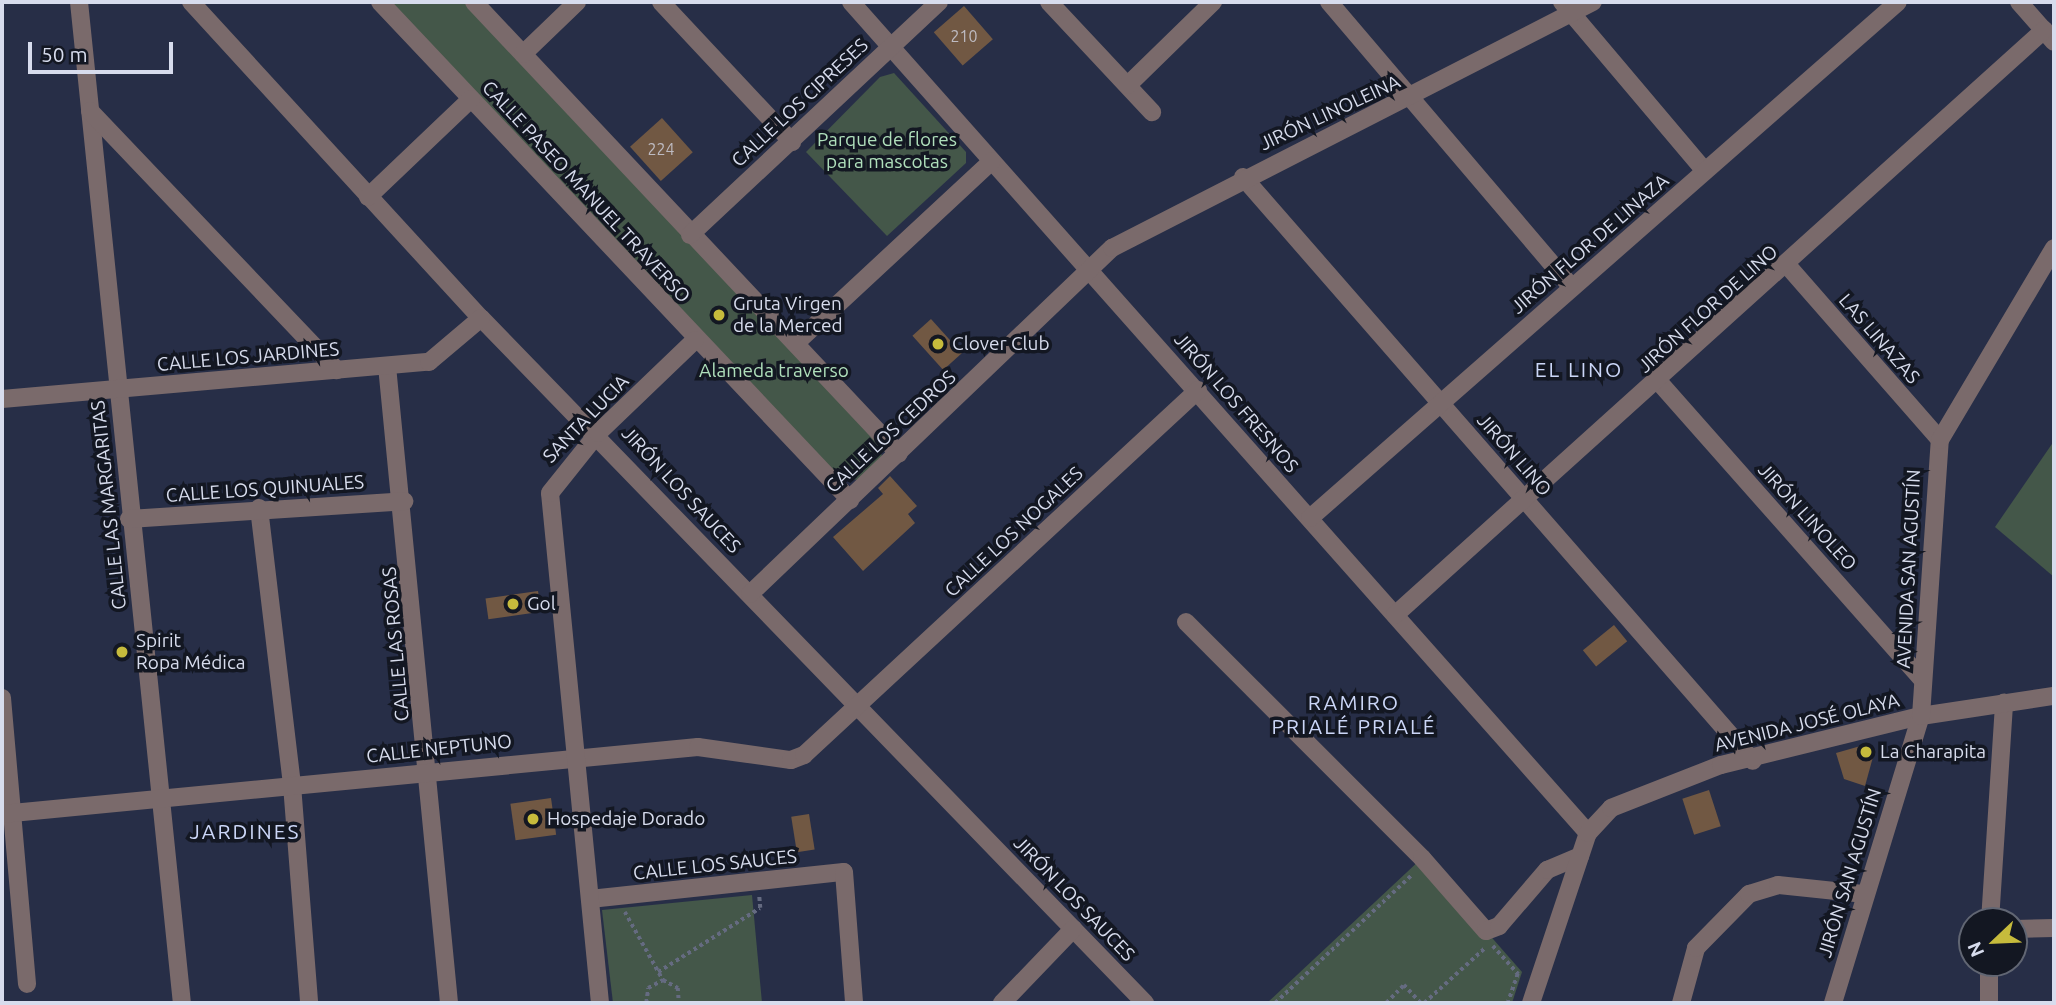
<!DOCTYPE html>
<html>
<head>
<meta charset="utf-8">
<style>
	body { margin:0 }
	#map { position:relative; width:2056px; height:1005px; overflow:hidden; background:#272e47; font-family:Ubuntu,sans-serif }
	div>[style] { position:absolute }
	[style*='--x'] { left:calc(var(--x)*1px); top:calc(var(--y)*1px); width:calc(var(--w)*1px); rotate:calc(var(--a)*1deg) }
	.green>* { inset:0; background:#445749 }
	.building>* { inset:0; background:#715843; transform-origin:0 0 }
	.path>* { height:3.5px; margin-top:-1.75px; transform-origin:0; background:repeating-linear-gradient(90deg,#656b81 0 3.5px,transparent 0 7px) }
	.minor>* { height:18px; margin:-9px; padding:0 9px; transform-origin:9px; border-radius:9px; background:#7a6a6b }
	.dots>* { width:19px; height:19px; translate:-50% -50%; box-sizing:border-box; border:4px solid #131722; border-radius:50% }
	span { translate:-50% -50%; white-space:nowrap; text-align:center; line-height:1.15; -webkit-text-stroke:7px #131722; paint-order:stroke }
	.number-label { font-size:16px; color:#bebbc2 }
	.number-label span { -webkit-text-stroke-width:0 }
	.street-label { font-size:19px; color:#d7dced }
	.park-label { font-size:19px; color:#afdfbb }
	.poi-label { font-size:19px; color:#d7dced }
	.left { translate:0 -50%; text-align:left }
	.neighbourhood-label { font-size:21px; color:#cbd6f7; letter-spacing:2px }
	.frame { position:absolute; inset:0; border:4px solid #d7dced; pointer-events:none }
	.north { position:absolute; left:1958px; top:907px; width:70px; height:70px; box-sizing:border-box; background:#131722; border:2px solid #616673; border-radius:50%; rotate:247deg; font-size:19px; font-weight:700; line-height:28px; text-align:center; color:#d7dced }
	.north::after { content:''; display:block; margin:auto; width:24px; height:32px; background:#c6bb3c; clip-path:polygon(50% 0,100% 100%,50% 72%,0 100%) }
	.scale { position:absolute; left:28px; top:42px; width:145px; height:32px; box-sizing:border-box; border:4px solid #d7dced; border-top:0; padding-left:9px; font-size:21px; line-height:24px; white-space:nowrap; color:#d7dced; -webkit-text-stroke:5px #131722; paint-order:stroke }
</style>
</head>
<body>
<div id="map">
	<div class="green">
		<i style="clip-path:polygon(390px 2px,464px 2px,876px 439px,882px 456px,859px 480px,839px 478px)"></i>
		<i style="clip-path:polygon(894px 73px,966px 152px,966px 163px,887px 236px,806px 152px,880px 77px)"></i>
		<i style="clip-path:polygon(2054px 441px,2054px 577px,1995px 527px)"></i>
		<i style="clip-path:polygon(1422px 858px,1522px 972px,1512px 1003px,1267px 1003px)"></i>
		<i style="clip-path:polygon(752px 895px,762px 1003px,613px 1003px,602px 910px)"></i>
	</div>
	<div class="building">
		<i style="left:964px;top:6px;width:44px;height:40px;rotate:49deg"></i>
		<i style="left:662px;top:118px;width:46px;height:43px;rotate:48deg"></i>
		<i style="left:931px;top:319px;width:46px;height:25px;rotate:48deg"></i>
		<i style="clip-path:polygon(890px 476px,917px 506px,908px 514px,915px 523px,863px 571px,833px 537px,883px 494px,878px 488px)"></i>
		<i style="left:538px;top:591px;width:21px;height:53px;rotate:82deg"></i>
		<i style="left:1614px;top:625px;width:21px;height:40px;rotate:51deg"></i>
		<i style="clip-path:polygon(1864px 745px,1873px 757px,1865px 786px,1844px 779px,1836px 753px)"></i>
		<i style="left:1709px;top:790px;width:38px;height:28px;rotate:72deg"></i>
		<i style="left:551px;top:798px;width:37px;height:41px;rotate:82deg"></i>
		<i style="left:809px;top:814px;width:36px;height:18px;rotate:81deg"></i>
	</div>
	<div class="path">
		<i style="--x:625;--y:912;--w:78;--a:60.8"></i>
		<i style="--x:1493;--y:946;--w:38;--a:48"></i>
		<i style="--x:1518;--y:974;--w:31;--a:109"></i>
		<i style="--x:658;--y:972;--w:120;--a:-32.1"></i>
		<i style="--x:760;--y:908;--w:11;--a:-95"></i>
		<i style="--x:646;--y:1003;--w:15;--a:-82"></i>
		<i style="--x:648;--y:988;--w:17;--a:-28"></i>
		<i style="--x:663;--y:980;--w:17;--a:28"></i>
		<i style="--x:678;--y:988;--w:15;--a:86"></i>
		<i style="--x:1275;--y:1003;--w:187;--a:-43.1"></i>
		<i style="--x:1386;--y:1003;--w:25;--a:-45"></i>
		<i style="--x:1404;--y:985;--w:25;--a:47"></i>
		<i style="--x:1424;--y:1003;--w:82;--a:-42"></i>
	</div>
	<div class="minor">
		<i style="--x:79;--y:2;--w:1006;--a:84.13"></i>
		<i style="--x:191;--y:2;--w:429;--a:47.5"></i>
		<i style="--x:481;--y:318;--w:954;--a:45.89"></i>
		<i style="--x:380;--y:2;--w:685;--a:46.66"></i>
		<i style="--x:474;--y:2;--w:620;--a:46.76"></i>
		<i style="--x:661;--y:2;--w:192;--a:46.9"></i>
		<i style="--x:851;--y:2;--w:1111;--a:48.43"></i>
		<i style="--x:1049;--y:2;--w:151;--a:46.9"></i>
		<i style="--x:1329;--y:2;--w:375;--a:49.6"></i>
		<i style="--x:1562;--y:2;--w:221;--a:49.8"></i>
		<i style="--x:2019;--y:2;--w:53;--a:48.8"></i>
		<i style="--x:523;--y:54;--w:75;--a:-43.9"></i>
		<i style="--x:1128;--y:85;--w:119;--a:-44.3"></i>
		<i style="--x:90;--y:111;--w:358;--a:46.4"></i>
		<i style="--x:1243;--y:177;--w:775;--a:48.87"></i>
		<i style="--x:368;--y:197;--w:142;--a:-43.6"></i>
		<i style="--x:690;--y:235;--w:341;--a:-43.1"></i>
		<i style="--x:1787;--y:265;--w:232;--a:48.8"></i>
		<i style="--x:796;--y:343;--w:267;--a:-42.9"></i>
		<i style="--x:387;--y:366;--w:640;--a:84.44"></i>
		<i style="--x:1659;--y:382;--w:398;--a:48.5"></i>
		<i style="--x:2;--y:399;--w:429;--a:-5"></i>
		<i style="--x:429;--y:362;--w:68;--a:-40.2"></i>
		<i style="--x:259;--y:508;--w:279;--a:83.2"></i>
		<i style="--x:292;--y:785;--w:219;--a:85.5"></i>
		<i style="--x:1310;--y:518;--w:782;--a:-41.27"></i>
		<i style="--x:129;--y:519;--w:276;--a:-3.7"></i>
		<i style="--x:750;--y:594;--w:501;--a:-43.71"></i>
		<i style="--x:1112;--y:248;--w:540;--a:-27.09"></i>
		<i style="--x:1395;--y:615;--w:874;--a:-42.03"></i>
		<i style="--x:1186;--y:622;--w:334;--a:45"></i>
		<i style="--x:1422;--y:858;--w:97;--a:48.8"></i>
		<i style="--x:1486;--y:931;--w:14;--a:-21"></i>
		<i style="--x:1499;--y:926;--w:74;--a:-49.4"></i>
		<i style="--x:1547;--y:870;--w:36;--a:-23"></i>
		<i style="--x:2;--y:698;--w:287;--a:85"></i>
		<i style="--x:2;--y:814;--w:699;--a:-5.5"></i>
		<i style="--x:698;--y:747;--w:94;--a:8"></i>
		<i style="--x:791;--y:760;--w:14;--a:-21"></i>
		<i style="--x:804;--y:755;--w:537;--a:-42.81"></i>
		<i style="--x:590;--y:899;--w:255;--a:-6.1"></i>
		<i style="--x:844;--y:872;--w:131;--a:85.6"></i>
		<i style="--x:1990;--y:921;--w:219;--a:-86.3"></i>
		<i style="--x:2014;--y:929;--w:40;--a:-1.4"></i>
		<i style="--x:600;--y:1003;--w:512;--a:-95.6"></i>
		<i style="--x:550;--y:493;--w:77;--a:-51.3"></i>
		<i style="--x:598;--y:433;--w:134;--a:-43.8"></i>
		<i style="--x:1002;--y:1003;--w:103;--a:-46.2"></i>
		<i style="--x:1531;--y:1003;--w:179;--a:-71.5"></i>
		<i style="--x:1588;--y:833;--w:34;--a:-47"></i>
		<i style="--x:1611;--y:808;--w:118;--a:-21.4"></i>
		<i style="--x:1721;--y:765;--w:206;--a:-13.8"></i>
		<i style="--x:1921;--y:716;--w:134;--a:-8.6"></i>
		<i style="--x:1681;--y:1003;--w:57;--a:-74.7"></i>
		<i style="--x:1696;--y:948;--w:76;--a:-45.5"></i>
		<i style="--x:1749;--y:894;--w:30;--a:-17"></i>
		<i style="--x:1778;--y:885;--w:85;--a:6"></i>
		<i style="--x:1833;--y:1003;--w:300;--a:-73"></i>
		<i style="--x:1921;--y:716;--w:277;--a:-86.1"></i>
		<i style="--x:1940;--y:440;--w:223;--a:-59.3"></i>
		<i style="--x:1989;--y:1003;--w:40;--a:-90"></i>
	</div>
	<div class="dots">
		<i style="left:719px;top:315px;background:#c6bb3c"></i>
		<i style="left:938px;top:344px;background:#c6bb3c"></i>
		<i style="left:513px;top:604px;background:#c6bb3c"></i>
		<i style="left:122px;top:652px;background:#c6bb3c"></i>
		<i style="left:1866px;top:752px;background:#c6bb3c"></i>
		<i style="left:533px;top:819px;background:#c6bb3c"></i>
	</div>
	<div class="number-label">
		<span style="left:964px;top:36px">210</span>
		<span style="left:661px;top:149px">224</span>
	</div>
	<div class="street-label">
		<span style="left:800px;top:103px;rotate:-43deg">CALLE LOS CIPRESES</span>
		<span style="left:1330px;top:113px;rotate:-25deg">JIRÓN LINOLEINA</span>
		<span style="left:586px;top:192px;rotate:47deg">CALLE PASEO MANUEL TRAVERSO</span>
		<span style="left:1590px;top:244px;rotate:-41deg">JIRÓN FLOR DE LINAZA</span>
		<span style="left:1708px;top:309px;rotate:-42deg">JIRÓN FLOR DE LINO</span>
		<span style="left:1879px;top:339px;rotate:49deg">LAS LINAZAS</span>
		<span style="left:248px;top:357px;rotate:-5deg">CALLE LOS JARDINES</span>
		<span style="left:1236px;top:403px;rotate:49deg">JIRÓN LOS FRESNOS</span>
		<span style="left:586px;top:419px;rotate:-46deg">SANTA LUCIA</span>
		<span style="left:891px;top:432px;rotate:-43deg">CALLE LOS CEDROS</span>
		<span style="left:1514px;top:455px;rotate:49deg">JIRÓN LINO</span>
		<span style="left:265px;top:489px;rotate:-4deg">CALLE LOS QUINUALES</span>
		<span style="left:681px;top:490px;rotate:47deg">JIRÓN LOS SAUCES</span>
		<span style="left:109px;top:505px;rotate:-96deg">CALLE LAS MARGARITAS</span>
		<span style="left:1807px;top:517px;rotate:48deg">JIRÓN LINOLEO</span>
		<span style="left:1014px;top:532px;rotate:-43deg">CALLE LOS NOGALES</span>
		<span style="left:1909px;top:569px;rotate:-87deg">AVENIDA SAN AGUSTÍN</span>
		<span style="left:396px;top:644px;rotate:-95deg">CALLE LAS ROSAS</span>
		<span style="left:1807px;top:723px;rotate:-14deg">AVENIDA JOSÉ OLAYA</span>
		<span style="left:439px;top:749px;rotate:-6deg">CALLE NEPTUNO</span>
		<span style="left:715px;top:865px;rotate:-6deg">CALLE LOS SAUCES</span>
		<span style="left:1850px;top:873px;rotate:-73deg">JIRÓN SAN AGUSTÍN</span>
		<span style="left:1074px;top:899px;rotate:46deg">JIRÓN LOS SAUCES</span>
	</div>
	<div class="park-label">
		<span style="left:887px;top:151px">Parque de flores<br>para mascotas</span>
		<span style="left:774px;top:371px">Alameda traverso</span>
	</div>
	<div class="poi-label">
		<span class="left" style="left:733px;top:315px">Gruta Virgen<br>de la Merced</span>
		<span class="left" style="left:952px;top:344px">Clover Club</span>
		<span class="left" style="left:527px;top:604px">Gol</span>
		<span class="left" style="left:136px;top:652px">Spirit<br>Ropa Médica</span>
		<span class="left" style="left:1880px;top:752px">La Charapita</span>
		<span class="left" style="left:547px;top:819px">Hospedaje Dorado</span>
	</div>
	<div class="neighbourhood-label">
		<span style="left:1579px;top:369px">EL LINO</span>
		<span style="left:1354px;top:714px">RAMIRO<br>PRIALÉ PRIALÉ</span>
		<span style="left:245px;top:831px">JARDINES</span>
	</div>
	<div class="frame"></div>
	<div class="north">N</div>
	<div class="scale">50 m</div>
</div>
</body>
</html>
